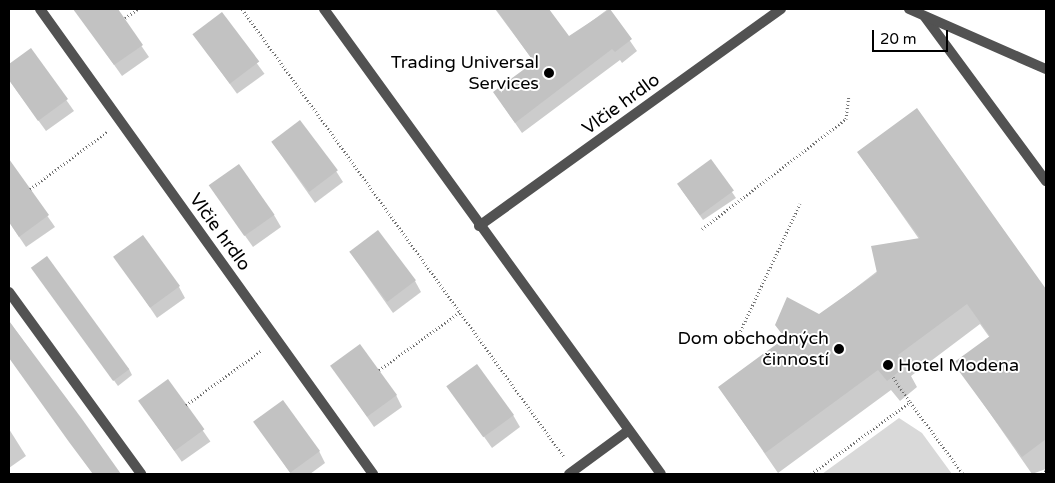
<!DOCTYPE html>
<html>
<head>
<meta charset="utf-8">
<style>
	body { margin:0 }
	#map { position:relative; width:1055px; height:483px; overflow:hidden; background:#fff; font-family:"Varela Round",sans-serif }
	div>[style] { position:absolute }
	[style*='--x'] { left:calc(var(--x)*1px); top:calc(var(--y)*1px); width:calc(var(--w)*1px); rotate:calc(var(--a)*1deg) }
	.green>* { inset:0; background:#d9d9d9 }
	.shadow>* { inset:0; background:#0003; transform-origin:0 0 }
	.building>* { inset:0; background:#c2c2c2; transform-origin:0 0 }
	.path>* { height:3px; margin-top:-1.5px; transform-origin:0; background:repeating-linear-gradient(90deg,#747474 0 1px,transparent 0 3.5px) }
	.service>* { height:10px; margin:-5px; padding:0 5px; transform-origin:5px; border-radius:5px; background:#525252 }
	.minor>* { height:10px; margin:-5px; padding:0 5px; transform-origin:5px; border-radius:5px; background:#525252 }
	.dots>* { width:14px; height:14px; translate:-50% -50%; box-sizing:border-box; border:2px solid #fff; border-radius:50% }
	span { translate:-50% -50%; white-space:nowrap; text-align:center; line-height:1.15; -webkit-text-stroke:4px #fff; paint-order:stroke }
	.poi-label { font-size:18px; color:#000 }
	.right { translate:-100% -50%; text-align:right }
	.left { translate:0 -50%; text-align:left }
	.street-label { font-size:18px; color:#000 }
	.frame { position:absolute; inset:0; border:10px solid #000; pointer-events:none }
	.scale { position:absolute; left:872px; top:30px; width:76px; height:22px; box-sizing:border-box; border:2px solid #000; border-top:0; padding-left:6px; font-size:15px; line-height:18px; white-space:nowrap; color:#000; -webkit-text-stroke:4px #fff; paint-order:stroke }
</style>
</head>
<body>
<div id="map">
	<div class="green">
		<i style="clip-path:polygon(899px 418px,922px 433px,952px 474px,822px 474px)"></i>
	</div>
	<div class="shadow">
		<i style="clip-path:polygon(88px 9px,116px 9px,149px 57px,122px 76px,79px 15px)"></i>
		<i style="clip-path:polygon(495px 9px,548px 9px,569px 38px,608px 9px,637px 51px,622px 63px,620px 60px,522px 133px,502px 104px,535px 63px)"></i>
		<i style="left:221px;top:14px;width:74px;height:34px;rotate:54deg"></i>
		<i style="clip-path:polygon(31px 50px,74px 111px,46px 131px,9px 80px,9px 66px)"></i>
		<i style="clip-path:polygon(916px 110px,1046px 291px,1046px 469px,1032px 474px,955px 363px,990px 338px,980px 324px,911px 376px,917px 387px,900px 401px,891px 390px,778px 473px,719px 387px,786px 340px,777px 325px,819px 316px,919px 239px,858px 152px)"></i>
		<i style="clip-path:polygon(272px 142px,336px 171px,343px 182px,315px 203px)"></i>
		<i style="clip-path:polygon(711px 161px,736px 198px,703px 220px,681px 189px)"></i>
		<i style="clip-path:polygon(12px 165px,55px 227px,26px 247px,9px 222px,9px 167px)"></i>
		<i style="clip-path:polygon(210px 186px,274px 215px,281px 227px,253px 247px)"></i>
		<i style="clip-path:polygon(350px 252px,415px 281px,421px 292px,393px 313px)"></i>
		<i style="clip-path:polygon(115px 256px,179px 287px,185px 298px,157px 318px)"></i>
		<i style="clip-path:polygon(36px 273px,129px 369px,132px 375px,118px 386px)"></i>
		<i style="clip-path:polygon(9px 321px,119px 474px,93px 474px,9px 357px)"></i>
		<i style="clip-path:polygon(332px 366px,396px 395px,402px 407px,374px 427px)"></i>
		<i style="left:168px;top:381px;width:74px;height:35px;rotate:55deg"></i>
		<i style="clip-path:polygon(449px 387px,513px 415px,520px 427px,492px 448px)"></i>
		<i style="clip-path:polygon(255px 422px,319px 451px,325px 463px,310px 474px,291px 474px)"></i>
		<i style="clip-path:polygon(9px 429px,26px 456px,9px 468px)"></i>
	</div>
	<div class="building">
		<i style="clip-path:polygon(73px 9px,118px 9px,143px 45px,114px 65px)"></i>
		<i style="clip-path:polygon(496px 9px,549px 9px,569px 36px,610px 9px,632px 39px,615px 52px,612px 49px,515px 123px,493px 92px,534px 62px)"></i>
		<i style="left:222px;top:12px;width:62px;height:37px;rotate:53deg"></i>
		<i style="clip-path:polygon(31px 48px,68px 99px,38px 121px,9px 80px,9px 64px)"></i>
		<i style="clip-path:polygon(917px 108px,1046px 289px,1046px 439px,1022px 457px,953px 363px,990px 336px,967px 304px,898px 355px,906px 366px,887px 381px,878px 370px,765px 453px,718px 387px,785px 338px,775px 325px,787px 297px,819px 314px,877px 273px,871px 246px,920px 238px,857px 152px)"></i>
		<i style="left:300px;top:120px;width:63px;height:36px;rotate:53deg"></i>
		<i style="clip-path:polygon(9px 159px,49px 215px,19px 237px,9px 222px)"></i>
		<i style="left:711px;top:159px;width:39px;height:42px;rotate:54deg"></i>
		<i style="left:239px;top:164px;width:62px;height:37px;rotate:55deg"></i>
		<i style="left:378px;top:230px;width:63px;height:36px;rotate:53deg"></i>
		<i style="left:143px;top:235px;width:63px;height:37px;rotate:54deg"></i>
		<i style="left:47px;top:256px;width:140px;height:20px;rotate:54deg"></i>
		<i style="clip-path:polygon(9px 321px,82px 419px,121px 474px,93px 474px,69px 442px,9px 358px)"></i>
		<i style="left:360px;top:344px;width:63px;height:37px;rotate:54deg"></i>
		<i style="left:477px;top:364px;width:63px;height:38px;rotate:54deg"></i>
		<i style="left:168px;top:379px;width:62px;height:37px;rotate:54deg"></i>
		<i style="left:283px;top:400px;width:63px;height:37px;rotate:54deg"></i>
	</div>
	<div class="path">
		<i style="--x:242;--y:9;--w:552;--a:54.29"></i>
		<i style="--x:125;--y:18;--w:16;--a:-35"></i>
		<i style="--x:30;--y:189;--w:97;--a:-36.6"></i>
		<i style="--x:702;--y:229;--w:181;--a:-37.4"></i>
		<i style="--x:846;--y:119;--w:24;--a:-83"></i>
		<i style="--x:739;--y:334;--w:144;--a:-64.9"></i>
		<i style="--x:379;--y:370;--w:100;--a:-35.6"></i>
		<i style="--x:893;--y:377;--w:30;--a:56"></i>
		<i style="--x:186;--y:405;--w:94;--a:-35.9"></i>
		<i style="--x:811;--y:474;--w:122;--a:-36"></i>
		<i style="--x:910;--y:402;--w:89;--a:53.6"></i>
		<i style="--x:1042;--y:474;--w:5;--a:-37"></i>
	</div>
	<div class="service">
		<i style="--x:925;--y:17;--w:204;--a:53.6"></i>
	</div>
	<div class="minor">
		<i style="--x:40;--y:9;--w:572;--a:54.39"></i>
		<i style="--x:324;--y:9;--w:574;--a:54.07"></i>
		<i style="--x:909;--y:9;--w:150;--a:23.7"></i>
		<i style="--x:479;--y:226;--w:372;--a:-35.7"></i>
		<i style="--x:9;--y:292;--w:225;--a:54"></i>
		<i style="--x:569;--y:474;--w:74;--a:-36.3"></i>
	</div>
	<div class="dots">
		<i style="left:549px;top:73px;background:#000"></i>
		<i style="left:839px;top:349px;background:#000"></i>
		<i style="left:888px;top:365px;background:#000"></i>
	</div>
	<div class="poi-label">
		<span class="right" style="left:539px;top:73px">Trading Universal<br>Services</span>
		<span class="right" style="left:829px;top:349px">Dom obchodných<br>činností</span>
		<span class="left" style="left:898px;top:365px">Hotel Modena</span>
	</div>
	<div class="street-label">
		<span style="left:621px;top:104px;rotate:-36deg">Vlčie hrdlo</span>
		<span style="left:220px;top:232px;rotate:54deg">Vlčie hrdlo</span>
	</div>
	<div class="frame"></div>
	<div class="scale">20 m</div>
</div>
</body>
</html>
